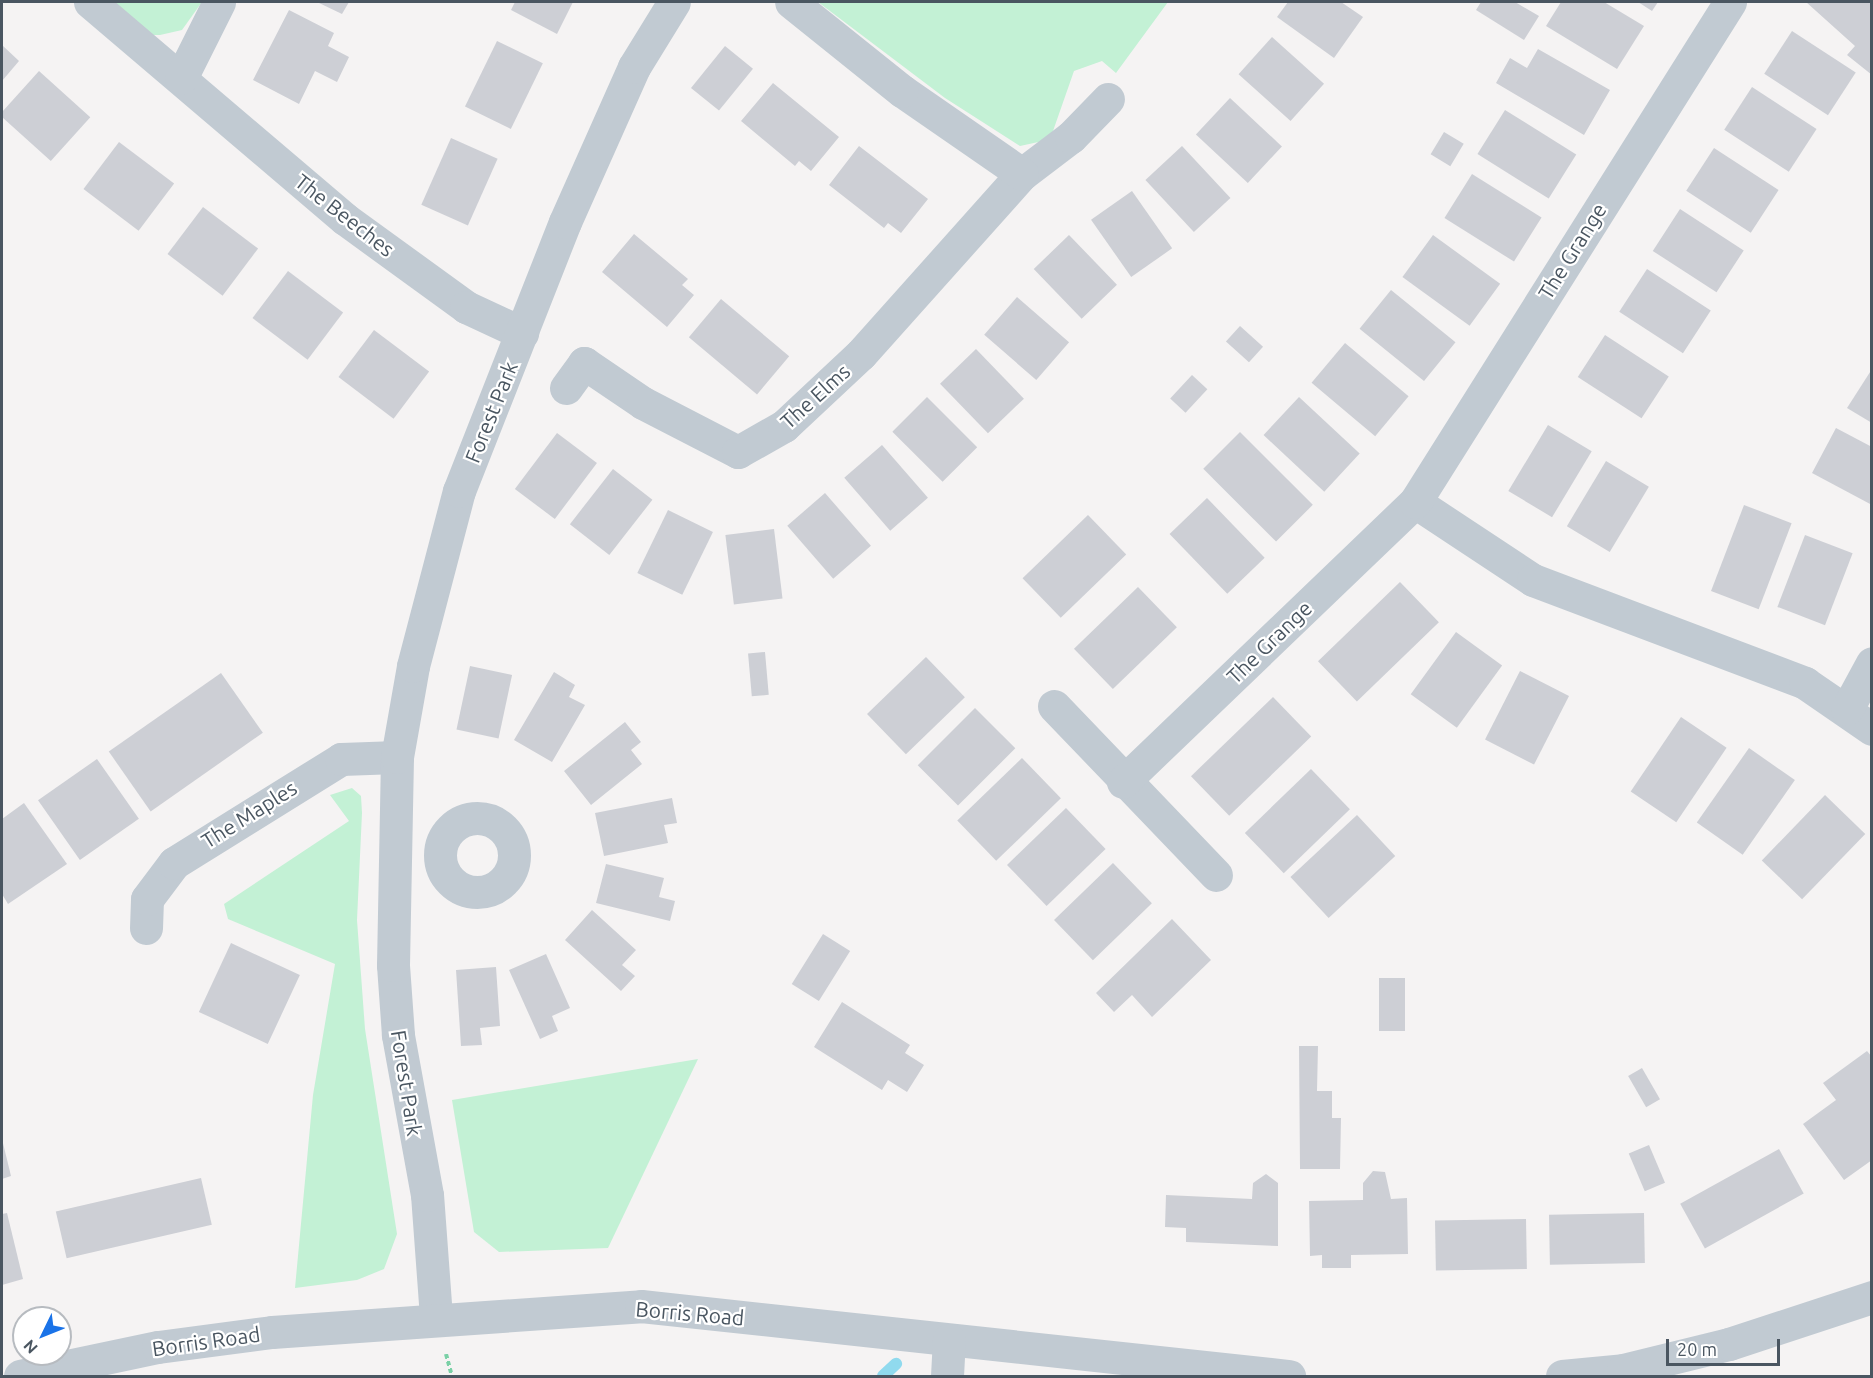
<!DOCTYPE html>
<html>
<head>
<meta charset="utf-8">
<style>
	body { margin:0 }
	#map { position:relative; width:1873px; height:1378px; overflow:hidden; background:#f5f3f3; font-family:Ubuntu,sans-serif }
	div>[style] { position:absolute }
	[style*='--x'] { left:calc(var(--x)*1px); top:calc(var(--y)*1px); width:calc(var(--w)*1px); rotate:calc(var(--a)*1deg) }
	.green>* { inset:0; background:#c3f1d5 }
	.stream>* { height:12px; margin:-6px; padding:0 6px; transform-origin:6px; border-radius:6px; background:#90daee }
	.building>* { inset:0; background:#cdcfd5; transform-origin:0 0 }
	.path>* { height:4px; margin-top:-2px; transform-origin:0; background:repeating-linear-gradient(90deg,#7ad0a6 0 4.5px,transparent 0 7.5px) }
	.minor>* { height:33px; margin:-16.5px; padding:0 16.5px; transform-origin:16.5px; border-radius:16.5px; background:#c1cad2 }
	.minor>.ring { margin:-16.5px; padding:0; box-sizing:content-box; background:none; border:33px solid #c1cad2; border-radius:50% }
	span { translate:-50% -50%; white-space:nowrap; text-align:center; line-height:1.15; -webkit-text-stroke:4.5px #fff; paint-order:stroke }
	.street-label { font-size:21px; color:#4a5661 }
	.frame { position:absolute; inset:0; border:3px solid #4a5661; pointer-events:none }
	.north { position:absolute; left:12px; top:1306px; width:60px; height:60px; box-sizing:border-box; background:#fff; border:2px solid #b7bbc0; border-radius:50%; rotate:227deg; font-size:16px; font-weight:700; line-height:24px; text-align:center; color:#4a5661 }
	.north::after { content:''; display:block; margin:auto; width:21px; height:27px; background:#1a73e8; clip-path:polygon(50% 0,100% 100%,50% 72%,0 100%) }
	.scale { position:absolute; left:1666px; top:1339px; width:114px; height:27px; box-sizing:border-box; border:3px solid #4a5661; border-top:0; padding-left:8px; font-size:18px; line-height:21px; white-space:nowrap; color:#4a5661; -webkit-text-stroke:4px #fff; paint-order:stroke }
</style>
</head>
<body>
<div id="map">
	<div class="green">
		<i style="clip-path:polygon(112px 2px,202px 2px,182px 30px,160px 35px,151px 35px)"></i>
		<i style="clip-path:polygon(818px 2px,1168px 2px,1116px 73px,1102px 61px,1074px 71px,1053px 131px,1043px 141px,1020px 146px,945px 98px)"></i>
		<i style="clip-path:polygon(352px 788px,361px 796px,362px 813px,357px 920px,365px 1029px,397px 1234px,384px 1269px,357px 1280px,295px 1288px,313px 1095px,335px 964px,228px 919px,224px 904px,349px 821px,330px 795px)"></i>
		<i style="clip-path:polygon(698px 1059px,608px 1248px,499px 1252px,474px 1232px,452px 1100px)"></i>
	</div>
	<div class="stream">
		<i style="--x:883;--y:1376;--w:18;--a:-43"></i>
	</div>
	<div class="building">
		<i style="clip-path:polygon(317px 2px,349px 2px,342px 14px)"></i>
		<i style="clip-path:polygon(515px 2px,573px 2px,557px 34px,511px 10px)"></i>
		<i style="clip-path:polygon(1288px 2px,1341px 2px,1363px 17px,1334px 58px,1277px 17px)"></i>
		<i style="clip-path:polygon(1481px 2px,1515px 2px,1539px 16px,1524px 40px,1476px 10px)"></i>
		<i style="clip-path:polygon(1561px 2px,1604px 2px,1644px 26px,1617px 69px,1546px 26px)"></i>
		<i style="clip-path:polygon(1638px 2px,1658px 2px,1652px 11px)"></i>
		<i style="clip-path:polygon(1806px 2px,1872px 2px,1872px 75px,1847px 55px,1855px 46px)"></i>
		<i style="clip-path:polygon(289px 10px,334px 33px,328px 46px,349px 57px,337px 82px,315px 71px,299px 104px,253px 80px)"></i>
		<i style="left:1792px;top:31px;width:76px;height:51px;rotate:33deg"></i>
		<i style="left:1272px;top:37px;width:70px;height:50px;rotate:42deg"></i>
		<i style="left:497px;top:41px;width:51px;height:73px;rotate:26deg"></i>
		<i style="clip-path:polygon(2px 45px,19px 61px,2px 81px)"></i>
		<i style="left:725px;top:46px;width:36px;height:54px;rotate:39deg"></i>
		<i style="clip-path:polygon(1538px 49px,1610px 90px,1584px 135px,1496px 83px,1510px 58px,1527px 68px)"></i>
		<i style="left:39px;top:71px;width:69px;height:59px;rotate:42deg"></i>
		<i style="clip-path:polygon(773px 83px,839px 137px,811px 171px,799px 161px,795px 166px,741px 121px)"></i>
		<i style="left:1752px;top:87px;width:77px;height:51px;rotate:33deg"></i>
		<i style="left:1230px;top:98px;width:71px;height:50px;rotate:43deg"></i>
		<i style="left:1505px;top:110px;width:84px;height:52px;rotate:32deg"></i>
		<i style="left:1444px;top:132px;width:23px;height:26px;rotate:31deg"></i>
		<i style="left:451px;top:138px;width:51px;height:73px;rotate:24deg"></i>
		<i style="left:119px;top:142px;width:69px;height:59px;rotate:37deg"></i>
		<i style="clip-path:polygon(859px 146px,928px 199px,901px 233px,888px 223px,884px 228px,829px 185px)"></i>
		<i style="left:1182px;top:146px;width:71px;height:50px;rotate:47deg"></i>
		<i style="left:1714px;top:148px;width:77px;height:51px;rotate:33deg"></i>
		<i style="left:1472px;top:174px;width:82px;height:52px;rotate:32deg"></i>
		<i style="left:1132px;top:191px;width:70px;height:50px;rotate:55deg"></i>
		<i style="left:203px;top:207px;width:69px;height:59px;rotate:37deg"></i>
		<i style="left:1680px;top:209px;width:76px;height:50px;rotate:33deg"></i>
		<i style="clip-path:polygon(634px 234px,688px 279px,682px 285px,694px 295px,667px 327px,602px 272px)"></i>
		<i style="left:1069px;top:235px;width:69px;height:49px;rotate:46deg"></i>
		<i style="left:1433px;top:235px;width:83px;height:52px;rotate:36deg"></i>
		<i style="left:1647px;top:269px;width:76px;height:51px;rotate:33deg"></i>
		<i style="left:288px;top:271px;width:69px;height:59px;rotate:37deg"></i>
		<i style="left:1391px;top:290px;width:83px;height:50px;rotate:39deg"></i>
		<i style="left:1017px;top:297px;width:69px;height:50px;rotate:41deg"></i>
		<i style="left:721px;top:299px;width:89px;height:50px;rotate:40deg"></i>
		<i style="left:1240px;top:326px;width:31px;height:21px;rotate:42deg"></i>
		<i style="left:374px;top:330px;width:69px;height:59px;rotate:37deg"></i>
		<i style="left:1605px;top:335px;width:76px;height:50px;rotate:33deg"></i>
		<i style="left:1345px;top:343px;width:83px;height:52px;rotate:40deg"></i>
		<i style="left:976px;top:349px;width:69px;height:50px;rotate:46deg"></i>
		<i style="clip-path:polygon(1872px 369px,1872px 423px,1847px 408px)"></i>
		<i style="left:1192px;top:375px;width:21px;height:32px;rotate:43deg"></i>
		<i style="left:927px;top:397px;width:71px;height:49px;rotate:45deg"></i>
		<i style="left:1299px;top:397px;width:83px;height:52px;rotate:43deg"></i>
		<i style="left:1548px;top:425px;width:51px;height:77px;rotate:31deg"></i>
		<i style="clip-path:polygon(1836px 428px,1872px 447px,1872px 505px,1812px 473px)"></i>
		<i style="left:1240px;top:432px;width:103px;height:52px;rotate:45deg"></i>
		<i style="left:557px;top:433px;width:50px;height:70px;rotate:37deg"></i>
		<i style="left:882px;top:445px;width:70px;height:50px;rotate:49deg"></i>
		<i style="left:1606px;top:461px;width:50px;height:76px;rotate:31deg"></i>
		<i style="left:613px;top:469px;width:50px;height:70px;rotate:38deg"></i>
		<i style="left:825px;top:493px;width:70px;height:50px;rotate:49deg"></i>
		<i style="left:1207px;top:498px;width:83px;height:52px;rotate:46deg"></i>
		<i style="left:1744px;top:505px;width:51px;height:92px;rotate:21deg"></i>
		<i style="left:668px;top:510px;width:50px;height:70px;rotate:26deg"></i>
		<i style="left:1088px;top:515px;width:55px;height:91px;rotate:46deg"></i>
		<i style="left:774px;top:529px;width:70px;height:49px;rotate:83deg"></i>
		<i style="left:1805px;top:535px;width:51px;height:77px;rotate:21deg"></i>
		<i style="left:1400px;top:582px;width:56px;height:114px;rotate:46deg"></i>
		<i style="left:1138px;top:587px;width:56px;height:89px;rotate:46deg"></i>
		<i style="left:1456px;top:632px;width:57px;height:77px;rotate:36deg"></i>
		<i style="left:765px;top:652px;width:43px;height:17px;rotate:85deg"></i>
		<i style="left:926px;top:657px;width:56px;height:82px;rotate:46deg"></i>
		<i style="left:470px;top:666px;width:43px;height:65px;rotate:12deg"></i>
		<i style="left:1520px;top:671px;width:55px;height:77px;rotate:27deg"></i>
		<i style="clip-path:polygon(554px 672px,575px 685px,569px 697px,585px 705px,552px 762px,514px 740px)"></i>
		<i style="left:221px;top:673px;width:73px;height:137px;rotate:55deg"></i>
		<i style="left:1273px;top:697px;width:55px;height:114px;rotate:46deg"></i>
		<i style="left:975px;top:708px;width:57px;height:81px;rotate:45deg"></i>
		<i style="left:1681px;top:717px;width:55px;height:90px;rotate:34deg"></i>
		<i style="clip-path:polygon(625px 722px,641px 742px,631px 750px,642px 764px,591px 805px,564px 771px)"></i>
		<i style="left:1749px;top:748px;width:56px;height:91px;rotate:35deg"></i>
		<i style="left:1022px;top:758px;width:56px;height:90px;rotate:46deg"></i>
		<i style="left:97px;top:759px;width:73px;height:72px;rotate:55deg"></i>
		<i style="left:1311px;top:769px;width:56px;height:92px;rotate:46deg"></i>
		<i style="left:1825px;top:795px;width:56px;height:91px;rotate:44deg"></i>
		<i style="clip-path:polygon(672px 798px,677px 823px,664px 825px,668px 843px,604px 856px,595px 813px)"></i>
		<i style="clip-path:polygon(24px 803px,67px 864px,8px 904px,2px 894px,2px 819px)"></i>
		<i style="left:1066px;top:808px;width:57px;height:82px;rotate:46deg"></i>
		<i style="left:1357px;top:815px;width:56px;height:91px;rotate:47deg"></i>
		<i style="left:1113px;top:863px;width:56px;height:82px;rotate:46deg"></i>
		<i style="clip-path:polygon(606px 864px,664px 878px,659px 897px,675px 901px,670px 921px,596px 903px)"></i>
		<i style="clip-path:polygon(592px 910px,636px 950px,622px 965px,635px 976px,621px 991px,565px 940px)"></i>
		<i style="clip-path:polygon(1172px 919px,1211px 960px,1152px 1017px,1132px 995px,1114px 1012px,1096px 993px)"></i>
		<i style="left:823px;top:934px;width:32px;height:59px;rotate:32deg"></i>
		<i style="left:231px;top:943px;width:76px;height:76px;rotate:25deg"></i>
		<i style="clip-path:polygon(546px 954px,570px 1008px,552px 1016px,558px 1031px,540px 1039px,509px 970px)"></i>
		<i style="clip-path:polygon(496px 967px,500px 1026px,480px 1028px,482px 1045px,461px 1046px,456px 970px)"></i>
		<i style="left:1379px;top:978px;width:26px;height:53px"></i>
		<i style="clip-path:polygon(842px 1002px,910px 1045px,905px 1053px,924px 1065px,907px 1092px,888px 1080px,882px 1090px,814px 1047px)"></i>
		<i style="clip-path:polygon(1299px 1046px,1318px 1046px,1317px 1091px,1332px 1091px,1332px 1118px,1341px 1118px,1340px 1169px,1300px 1169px)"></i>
		<i style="clip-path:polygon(1867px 1051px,1872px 1057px,1872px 1160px,1844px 1180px,1803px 1124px,1836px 1100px,1823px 1083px)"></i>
		<i style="left:1642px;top:1068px;width:36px;height:16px;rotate:60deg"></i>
		<i style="clip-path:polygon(2px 1139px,11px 1176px,2px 1179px)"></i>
		<i style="left:1649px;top:1145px;width:41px;height:22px;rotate:67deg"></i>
		<i style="left:1779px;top:1149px;width:51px;height:113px;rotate:61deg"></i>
		<i style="clip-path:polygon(1373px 1171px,1385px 1172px,1391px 1199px,1407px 1198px,1408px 1254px,1351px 1255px,1351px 1268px,1322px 1268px,1322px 1255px,1310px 1256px,1309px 1201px,1363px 1200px,1363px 1183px)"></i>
		<i style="clip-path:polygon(1266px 1174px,1278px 1183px,1278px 1246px,1186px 1242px,1186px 1228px,1165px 1227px,1166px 1195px,1252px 1199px,1253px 1183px)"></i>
		<i style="left:201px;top:1178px;width:48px;height:149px;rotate:77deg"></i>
		<i style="clip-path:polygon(7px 1213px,23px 1279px,2px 1285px,2px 1214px)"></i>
		<i style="left:1644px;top:1213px;width:50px;height:95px;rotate:89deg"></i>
		<i style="left:1526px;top:1219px;width:50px;height:91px;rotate:89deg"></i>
	</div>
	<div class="path">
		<i style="--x:446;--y:1354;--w:23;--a:75"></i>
	</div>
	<div class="minor">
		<i style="--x:90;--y:2;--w:335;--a:40.4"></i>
		<i style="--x:345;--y:219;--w:150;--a:36"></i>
		<i style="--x:466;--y:307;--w:62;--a:24.9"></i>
		<i style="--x:181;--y:78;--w:85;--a:-63.4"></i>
		<i style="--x:1022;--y:174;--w:61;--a:-37.1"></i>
		<i style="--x:1071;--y:137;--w:53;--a:-45.8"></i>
		<i style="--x:566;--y:388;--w:31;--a:-54"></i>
		<i style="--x:584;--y:363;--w:71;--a:34.1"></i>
		<i style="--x:643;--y:403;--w:107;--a:27.3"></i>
		<i style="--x:738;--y:452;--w:53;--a:-29.5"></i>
		<i style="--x:784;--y:426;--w:105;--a:-43.1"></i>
		<i style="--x:861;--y:354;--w:241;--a:-48.2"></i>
		<i style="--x:1022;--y:174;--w:146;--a:-145.3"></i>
		<i style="--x:902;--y:91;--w:142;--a:-141.3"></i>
		<i style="--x:1415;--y:502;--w:141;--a:33.5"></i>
		<i style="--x:1533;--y:580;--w:291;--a:20.7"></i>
		<i style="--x:1805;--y:683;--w:81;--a:34.5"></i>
		<i style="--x:1054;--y:706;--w:234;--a:46.2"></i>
		<i style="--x:1847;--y:709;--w:52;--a:-61.5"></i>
		<i style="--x:1123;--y:782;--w:405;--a:-43.8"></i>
		<i style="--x:1415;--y:502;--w:591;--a:-57.79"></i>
		<i class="ring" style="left:440px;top:818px;width:41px;height:41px"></i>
		<i style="--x:146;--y:928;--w:29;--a:-88"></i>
		<i style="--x:147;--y:899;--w:45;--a:-53.1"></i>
		<i style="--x:174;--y:863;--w:197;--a:-31.9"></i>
		<i style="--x:341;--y:759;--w:56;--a:-2"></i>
		<i style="--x:436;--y:1317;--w:122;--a:-94.2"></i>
		<i style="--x:427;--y:1195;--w:163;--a:-100.3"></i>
		<i style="--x:398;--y:1035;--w:70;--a:-94.1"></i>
		<i style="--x:393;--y:965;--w:208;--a:-88.9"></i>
		<i style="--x:397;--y:757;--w:92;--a:-80"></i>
		<i style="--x:413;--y:666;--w:181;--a:-75.3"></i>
		<i style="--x:459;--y:491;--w:289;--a:-68.5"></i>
		<i style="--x:565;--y:222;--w:170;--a:-66"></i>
		<i style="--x:634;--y:67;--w:76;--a:-58.4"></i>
		<i style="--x:20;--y:1376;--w:141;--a:-11.9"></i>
		<i style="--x:158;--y:1347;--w:115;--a:-7.5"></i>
		<i style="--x:272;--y:1332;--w:370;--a:-4"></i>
		<i style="--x:641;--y:1306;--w:652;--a:6.17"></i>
		<i style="--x:947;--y:1376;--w:36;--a:-87"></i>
		<i style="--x:1562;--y:1376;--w:61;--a:-5.6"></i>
		<i style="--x:1623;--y:1370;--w:109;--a:-13.8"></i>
		<i style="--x:1729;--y:1344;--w:151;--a:-18.2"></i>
	</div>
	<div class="street-label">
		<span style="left:345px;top:215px;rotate:38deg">The Beeches</span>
		<span style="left:1572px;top:251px;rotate:-58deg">The Grange</span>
		<span style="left:815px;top:396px;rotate:-42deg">The Elms</span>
		<span style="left:491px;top:412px;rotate:-68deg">Forest Park</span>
		<span style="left:1269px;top:642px;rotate:-44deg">The Grange</span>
		<span style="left:249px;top:814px;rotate:-32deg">The Maples</span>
		<span style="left:407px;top:1083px;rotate:81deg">Forest Park</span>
		<span style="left:690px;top:1313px;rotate:5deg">Borris Road</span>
		<span style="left:206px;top:1341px;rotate:-8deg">Borris Road</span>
	</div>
	<div class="frame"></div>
	<div class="north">N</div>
	<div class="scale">20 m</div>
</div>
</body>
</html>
